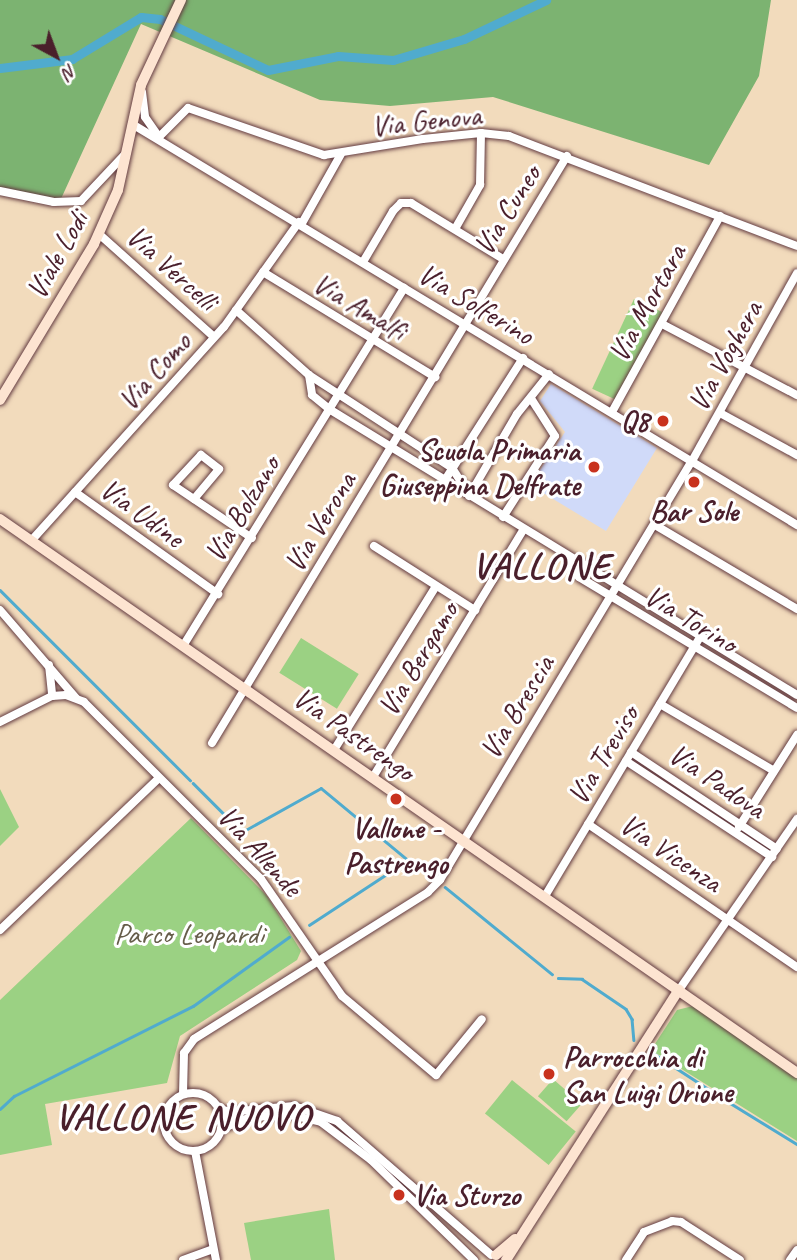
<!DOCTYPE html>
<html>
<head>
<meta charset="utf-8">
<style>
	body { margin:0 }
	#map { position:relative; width:797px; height:1260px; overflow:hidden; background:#f2dbbc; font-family:Caveat,sans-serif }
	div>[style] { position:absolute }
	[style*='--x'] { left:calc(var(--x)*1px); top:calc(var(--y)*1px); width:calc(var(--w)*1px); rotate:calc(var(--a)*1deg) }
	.built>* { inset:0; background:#d0daf9 }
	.green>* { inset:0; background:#9bd183; transform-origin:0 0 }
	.forest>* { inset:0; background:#7cb371 }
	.stream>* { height:2.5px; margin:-1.25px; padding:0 1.25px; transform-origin:1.25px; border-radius:1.25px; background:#50abce }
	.canal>* { height:9px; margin:-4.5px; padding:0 4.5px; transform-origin:4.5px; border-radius:4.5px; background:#50abce }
	.roads { filter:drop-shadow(0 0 2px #633b41) drop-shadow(0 0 2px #633b41) }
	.street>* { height:8px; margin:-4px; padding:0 4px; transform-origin:4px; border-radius:4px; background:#fff }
	.street>.ring { margin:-4px; padding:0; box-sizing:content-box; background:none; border:8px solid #fff; border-radius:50% }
	.secondary>* { height:10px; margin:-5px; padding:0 5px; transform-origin:5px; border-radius:5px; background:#fde4d1 }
	.dots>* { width:19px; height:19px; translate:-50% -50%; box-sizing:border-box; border:4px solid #fff; border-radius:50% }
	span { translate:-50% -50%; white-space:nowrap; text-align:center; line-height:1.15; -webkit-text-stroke:6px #fff; paint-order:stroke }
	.street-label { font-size:30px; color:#4a1f2b }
	.poi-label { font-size:30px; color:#4a1f2b; font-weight:700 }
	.right { translate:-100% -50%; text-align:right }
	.left { translate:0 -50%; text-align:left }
	.park-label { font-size:30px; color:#665d4a }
	.district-label { font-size:37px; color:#4a1f2b; font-weight:700; letter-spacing:2px }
	.north { position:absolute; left:21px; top:21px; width:70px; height:70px; -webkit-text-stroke:5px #fff; paint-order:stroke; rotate:139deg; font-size:19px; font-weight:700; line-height:28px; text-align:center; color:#4a1f2b }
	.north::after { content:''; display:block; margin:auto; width:24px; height:32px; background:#4a1f2b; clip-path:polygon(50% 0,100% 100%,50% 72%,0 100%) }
</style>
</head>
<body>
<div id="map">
	<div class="built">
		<i style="clip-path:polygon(551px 384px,657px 448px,606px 531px,530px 485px,565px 432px,540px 401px)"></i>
	</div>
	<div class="green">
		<i style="left:634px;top:299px;width:31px;height:99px;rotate:25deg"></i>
		<i style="left:301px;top:638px;width:68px;height:41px;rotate:32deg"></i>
		<i style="clip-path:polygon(0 789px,19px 827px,0 846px)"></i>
		<i style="clip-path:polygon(191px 818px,267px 896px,301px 951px,297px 960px,180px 1036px,167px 1083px,45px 1104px,52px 1145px,0 1155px,0 1000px)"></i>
		<i style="clip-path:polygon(693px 1006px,797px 1077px,797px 1141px,651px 1050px,677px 1010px)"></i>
		<i style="left:553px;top:1079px;width:38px;height:23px;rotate:41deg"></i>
		<i style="left:512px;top:1080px;width:82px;height:43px;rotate:39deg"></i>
		<i style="clip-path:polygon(329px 1209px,335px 1260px,251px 1260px,244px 1223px)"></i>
	</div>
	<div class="forest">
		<i style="clip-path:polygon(0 0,771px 0,759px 76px,709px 165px,493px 97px,390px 106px,320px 100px,141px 24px,60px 201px,0 188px)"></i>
	</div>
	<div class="stream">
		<i style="--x:0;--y:590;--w:269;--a:45"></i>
		<i style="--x:193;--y:783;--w:69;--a:45"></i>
		<i style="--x:242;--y:832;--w:90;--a:-29.1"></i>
		<i style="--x:321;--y:788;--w:113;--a:39.6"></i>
		<i style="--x:445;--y:887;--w:138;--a:39.1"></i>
		<i style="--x:309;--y:925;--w:118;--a:-33.3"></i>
		<i style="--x:408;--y:860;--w:25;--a:37"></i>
		<i style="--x:558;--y:978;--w:24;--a:2"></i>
		<i style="--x:582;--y:979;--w:53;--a:34.3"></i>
		<i style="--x:626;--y:1009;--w:12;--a:59"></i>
		<i style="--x:632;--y:1019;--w:21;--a:85"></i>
		<i style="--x:650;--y:1051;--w:82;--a:33.1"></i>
		<i style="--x:727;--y:1101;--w:82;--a:31.6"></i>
		<i style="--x:0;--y:1109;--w:19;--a:-43"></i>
		<i style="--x:14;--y:1096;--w:200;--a:-26.7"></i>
		<i style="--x:193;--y:1006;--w:118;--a:-35.7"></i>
	</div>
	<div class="canal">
		<i style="--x:0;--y:68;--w:73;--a:-7.1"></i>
		<i style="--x:72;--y:59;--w:81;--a:-31.3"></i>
		<i style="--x:141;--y:17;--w:19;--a:6"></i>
		<i style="--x:160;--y:19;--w:119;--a:25.3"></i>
		<i style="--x:268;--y:70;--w:71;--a:-11.3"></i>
		<i style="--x:338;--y:56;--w:55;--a:4.2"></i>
		<i style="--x:393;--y:60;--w:74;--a:-16.5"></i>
		<i style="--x:464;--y:39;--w:91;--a:-25.4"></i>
	</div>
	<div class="roads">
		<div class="street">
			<i style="--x:142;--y:92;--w:25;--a:83"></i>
			<i style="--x:145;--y:117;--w:21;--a:55"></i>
			<i style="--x:132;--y:124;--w:777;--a:31.09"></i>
			<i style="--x:159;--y:137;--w:41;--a:-45"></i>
			<i style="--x:188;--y:108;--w:144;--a:19.1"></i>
			<i style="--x:324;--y:155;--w:100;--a:-9.2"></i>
			<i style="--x:423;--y:139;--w:58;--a:-5.9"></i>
			<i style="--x:481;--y:133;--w:28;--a:6"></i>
			<i style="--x:509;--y:136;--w:308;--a:20.9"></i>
			<i style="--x:0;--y:191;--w:55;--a:11.5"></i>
			<i style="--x:54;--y:202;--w:27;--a:-2"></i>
			<i style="--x:81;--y:201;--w:66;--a:-46.8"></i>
			<i style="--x:301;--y:225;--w:81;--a:-60.6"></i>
			<i style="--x:455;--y:229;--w:51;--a:-60.4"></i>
			<i style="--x:480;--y:185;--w:52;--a:-88.9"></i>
			<i style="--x:99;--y:234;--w:154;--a:41.8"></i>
			<i style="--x:363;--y:262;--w:59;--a:-59.5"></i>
			<i style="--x:393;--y:211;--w:11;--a:-45"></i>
			<i style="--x:401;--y:203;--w:10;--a:0"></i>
			<i style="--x:411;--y:203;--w:108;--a:31.3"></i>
			<i style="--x:263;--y:272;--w:202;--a:31.4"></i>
			<i style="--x:236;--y:310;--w:98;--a:41.7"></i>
			<i style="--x:309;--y:375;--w:171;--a:33"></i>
			<i style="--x:452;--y:468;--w:30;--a:57"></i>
			<i style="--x:664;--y:325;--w:150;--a:27.8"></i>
			<i style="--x:309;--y:375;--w:20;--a:81"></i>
			<i style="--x:312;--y:395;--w:22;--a:39"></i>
			<i style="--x:329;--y:409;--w:548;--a:31.43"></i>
			<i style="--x:612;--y:412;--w:224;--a:-61.1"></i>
			<i style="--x:720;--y:413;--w:88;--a:28.6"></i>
			<i style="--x:445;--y:480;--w:145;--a:-57.4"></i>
			<i style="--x:75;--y:492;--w:176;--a:35.5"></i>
			<i style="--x:469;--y:496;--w:95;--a:-59.7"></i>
			<i style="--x:517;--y:414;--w:51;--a:-51.3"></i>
			<i style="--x:194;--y:499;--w:39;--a:-50"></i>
			<i style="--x:219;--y:469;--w:23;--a:-142"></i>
			<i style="--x:201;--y:455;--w:41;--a:133"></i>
			<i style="--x:173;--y:485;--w:95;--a:33.9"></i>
			<i style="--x:503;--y:517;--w:96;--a:-57.3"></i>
			<i style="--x:555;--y:436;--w:43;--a:-122.6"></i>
			<i style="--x:655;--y:525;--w:165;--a:30.6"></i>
			<i style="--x:31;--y:541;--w:288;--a:-48"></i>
			<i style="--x:224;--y:327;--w:129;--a:-54.5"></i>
			<i style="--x:374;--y:546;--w:120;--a:32.4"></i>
			<i style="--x:573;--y:560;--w:18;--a:71"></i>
			<i style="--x:579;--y:577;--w:254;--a:31"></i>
			<i style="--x:0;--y:610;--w:116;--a:49.2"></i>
			<i style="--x:183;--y:646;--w:421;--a:-58.3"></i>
			<i style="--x:49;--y:665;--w:31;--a:84"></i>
			<i style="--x:660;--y:704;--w:132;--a:30.4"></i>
			<i style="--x:0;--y:722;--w:58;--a:-26.6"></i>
			<i style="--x:52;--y:696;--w:14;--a:-4"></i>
			<i style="--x:66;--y:695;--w:19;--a:21"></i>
			<i style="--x:84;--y:702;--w:250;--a:45"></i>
			<i style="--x:261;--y:879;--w:142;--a:55.3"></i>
			<i style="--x:342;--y:996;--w:123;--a:40"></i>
			<i style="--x:436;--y:1075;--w:72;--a:-50.6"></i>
			<i style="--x:212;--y:743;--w:686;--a:-58.84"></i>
			<i style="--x:334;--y:750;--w:193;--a:-58.1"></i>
			<i style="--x:631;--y:752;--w:175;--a:33.6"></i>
			<i style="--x:626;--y:761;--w:175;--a:33.3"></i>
			<i style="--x:373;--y:777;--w:290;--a:-58.7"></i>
			<i style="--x:588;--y:824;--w:253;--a:34.4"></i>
			<i style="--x:739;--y:827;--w:109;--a:-57.8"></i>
			<i style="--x:545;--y:896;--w:302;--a:-59.1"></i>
			<i style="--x:0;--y:930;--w:219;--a:-43.7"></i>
			<i style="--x:679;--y:990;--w:208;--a:-55.4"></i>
			<i class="ring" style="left:164px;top:1093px;width:50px;height:50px"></i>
			<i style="--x:183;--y:1094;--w:41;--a:-88.6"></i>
			<i style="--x:184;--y:1053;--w:17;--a:-54"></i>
			<i style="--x:194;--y:1039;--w:276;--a:-32.1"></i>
			<i style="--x:428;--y:892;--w:17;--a:-45"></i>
			<i style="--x:440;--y:880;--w:489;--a:-59"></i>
			<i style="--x:692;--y:461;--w:215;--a:-60.8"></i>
			<i style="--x:219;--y:1108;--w:11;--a:22"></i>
			<i style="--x:229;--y:1112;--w:65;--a:-5.3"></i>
			<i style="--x:294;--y:1106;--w:46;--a:19.2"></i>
			<i style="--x:337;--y:1121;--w:204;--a:41"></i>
			<i style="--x:221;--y:1129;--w:29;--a:-22"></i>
			<i style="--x:248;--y:1118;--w:39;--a:-6"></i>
			<i style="--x:287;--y:1114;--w:35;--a:13"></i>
			<i style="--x:321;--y:1122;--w:63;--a:37.2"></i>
			<i style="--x:371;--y:1160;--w:144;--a:44.2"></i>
			<i style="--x:195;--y:1151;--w:111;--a:79.1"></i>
			<i style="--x:183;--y:1260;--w:30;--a:-20"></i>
			<i style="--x:626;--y:1260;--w:33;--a:-57"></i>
			<i style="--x:644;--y:1232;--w:30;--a:-21"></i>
			<i style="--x:672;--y:1221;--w:9;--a:6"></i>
			<i style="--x:681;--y:1222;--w:70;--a:32.8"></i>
			<i style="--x:790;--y:1260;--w:12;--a:-55"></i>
		</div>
		<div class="secondary">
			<i style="--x:0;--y:400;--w:182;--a:-58.9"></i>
			<i style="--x:94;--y:244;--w:59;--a:-66"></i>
			<i style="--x:118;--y:190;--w:107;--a:-77.6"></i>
			<i style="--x:141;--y:85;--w:94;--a:-64.8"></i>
			<i style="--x:0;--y:519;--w:971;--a:34.8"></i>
			<i style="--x:496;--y:1255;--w:25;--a:-40"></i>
			<i style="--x:506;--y:1260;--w:321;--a:-57.4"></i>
		</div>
	</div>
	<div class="dots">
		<i style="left:663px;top:421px;background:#c8321e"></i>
		<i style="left:594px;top:467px;background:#c8321e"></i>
		<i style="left:694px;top:482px;background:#c8321e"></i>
		<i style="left:396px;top:799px;background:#c8321e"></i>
		<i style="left:549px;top:1074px;background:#c8321e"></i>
		<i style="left:399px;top:1195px;background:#c8321e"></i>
	</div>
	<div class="street-label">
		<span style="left:426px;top:120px;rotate:-6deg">Via Genova</span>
		<span style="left:507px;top:210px;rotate:-58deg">Via Cuneo</span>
		<span style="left:57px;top:255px;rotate:-61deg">Viale Lodi</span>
		<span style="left:172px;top:268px;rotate:42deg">Via Vercelli</span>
		<span style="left:647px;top:303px;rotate:-61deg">Via Mortara</span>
		<span style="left:476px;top:304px;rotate:31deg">Via Solferino</span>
		<span style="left:360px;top:306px;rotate:31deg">Via Amalfi</span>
		<span style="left:725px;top:356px;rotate:-61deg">Via Voghera</span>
		<span style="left:154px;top:371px;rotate:-48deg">Via Como</span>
		<span style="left:242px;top:509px;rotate:-59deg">Via Bolzano</span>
		<span style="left:142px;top:513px;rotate:36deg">Via Udine</span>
		<span style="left:320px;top:522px;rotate:-59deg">Via Verona</span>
		<span style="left:691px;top:619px;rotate:31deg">Via Torino</span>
		<span style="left:418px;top:659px;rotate:-59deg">Via Bergamo</span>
		<span style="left:517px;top:707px;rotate:-59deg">Via Brescia</span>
		<span style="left:354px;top:734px;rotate:35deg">Via Pastrengo</span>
		<span style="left:603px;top:755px;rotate:-59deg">Via Treviso</span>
		<span style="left:717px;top:781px;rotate:34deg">Via Padova</span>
		<span style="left:260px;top:851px;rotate:48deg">Via Allende</span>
		<span style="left:671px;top:853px;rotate:34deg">Via Vicenza</span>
	</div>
	<div class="poi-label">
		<span class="right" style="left:649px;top:421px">Q8</span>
		<span class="right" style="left:580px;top:467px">Scuola Primaria<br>Giuseppina Delfrate</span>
		<span style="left:694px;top:511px">Bar Sole</span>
		<span style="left:396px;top:845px">Vallone -<br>Pastrengo</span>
		<span class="left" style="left:563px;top:1074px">Parrocchia di<br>San Luigi Orione</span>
		<span class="left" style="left:413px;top:1195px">Via Sturzo</span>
	</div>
	<div class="park-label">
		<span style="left:189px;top:933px">Parco Leopardi</span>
	</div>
	<div class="district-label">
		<span style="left:542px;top:566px">VALLONE</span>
		<span style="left:183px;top:1117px">VALLONE NUOVO</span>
	</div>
	<div class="north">N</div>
</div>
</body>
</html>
